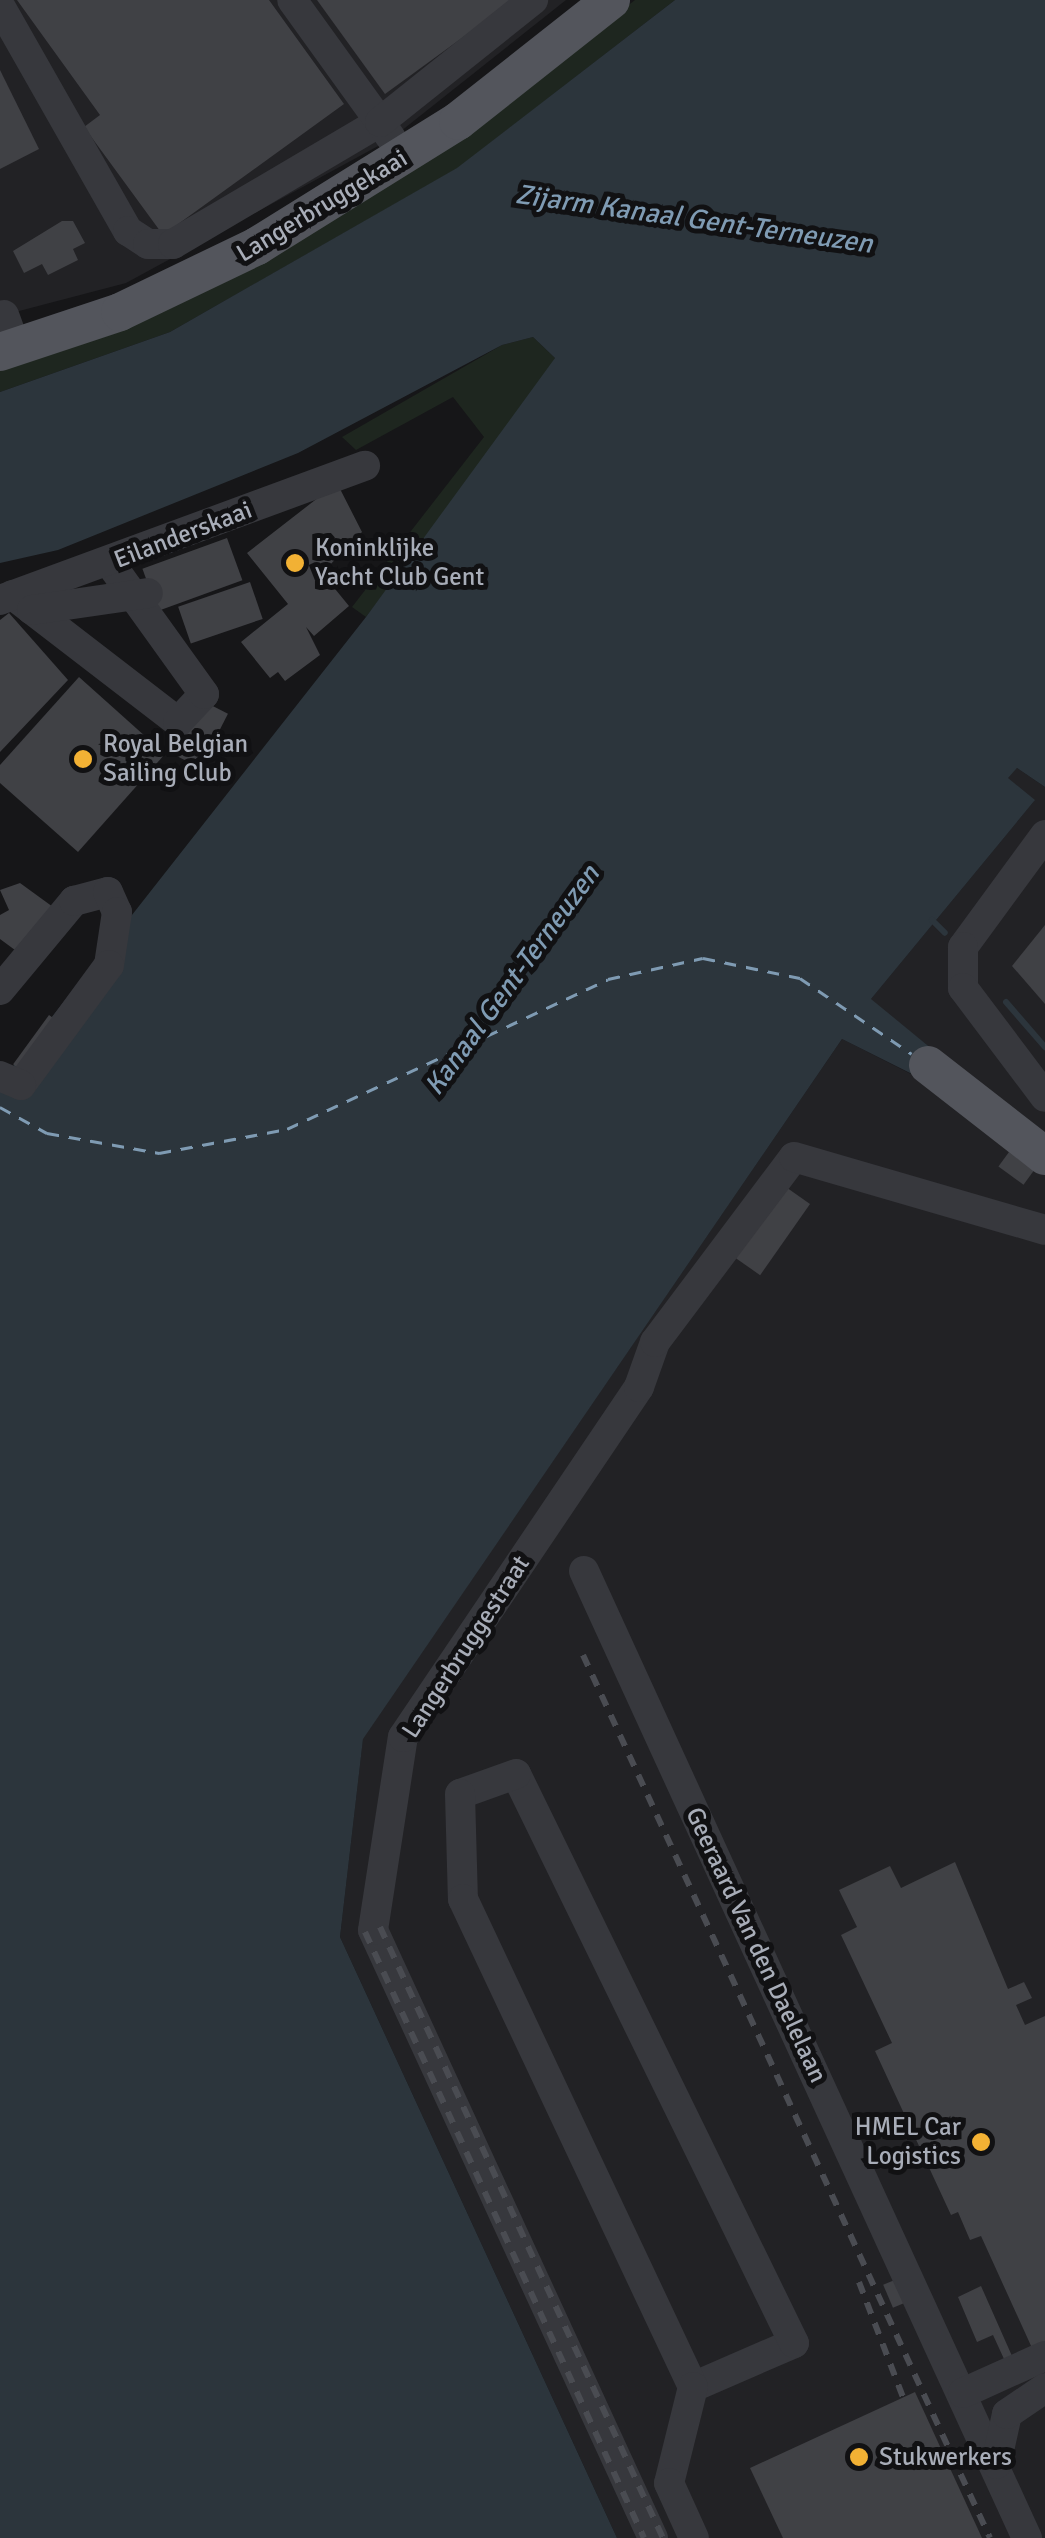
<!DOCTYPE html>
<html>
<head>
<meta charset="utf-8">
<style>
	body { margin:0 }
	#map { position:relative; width:1045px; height:2538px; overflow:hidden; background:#161618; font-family:Signika,sans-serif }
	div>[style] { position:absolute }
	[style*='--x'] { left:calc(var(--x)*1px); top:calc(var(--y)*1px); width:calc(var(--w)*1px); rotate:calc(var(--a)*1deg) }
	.built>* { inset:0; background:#222225 }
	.green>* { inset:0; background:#1e261f }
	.water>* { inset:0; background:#2c353c }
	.stream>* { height:6px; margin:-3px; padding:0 3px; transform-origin:3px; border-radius:3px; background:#2c353c }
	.ferry>* { height:2.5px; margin-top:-1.25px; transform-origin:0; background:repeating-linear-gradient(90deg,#7f9bb3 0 12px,transparent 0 22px) }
	.building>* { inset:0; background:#404145; transform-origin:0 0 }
	.minor>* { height:30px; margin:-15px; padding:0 15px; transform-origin:15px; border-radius:15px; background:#37383d }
	.major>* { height:38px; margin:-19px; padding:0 19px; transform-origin:19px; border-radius:19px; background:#53555c }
	.rail>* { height:6px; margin-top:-3px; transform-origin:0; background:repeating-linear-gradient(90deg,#4a4c52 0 12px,transparent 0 22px) }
	.dots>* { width:28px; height:28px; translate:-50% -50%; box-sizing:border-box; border:5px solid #111113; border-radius:50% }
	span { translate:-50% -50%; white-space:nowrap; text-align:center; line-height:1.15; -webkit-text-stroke:10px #111113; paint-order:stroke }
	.street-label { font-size:25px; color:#a8adb8 }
	.poi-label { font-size:25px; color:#a8adb8 }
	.left { translate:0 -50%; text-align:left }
	.right { translate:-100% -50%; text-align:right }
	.water-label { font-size:28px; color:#7f9bb3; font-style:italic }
</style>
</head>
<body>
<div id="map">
	<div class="built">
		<i style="clip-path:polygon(0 0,566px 0,391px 139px,126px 283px,0 316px)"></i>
		<i style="clip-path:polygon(1017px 768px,1045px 787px,1045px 2538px,617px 2538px,340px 1937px,363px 1738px,842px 1039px,913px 1075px,932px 1049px,870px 1000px,1034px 801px,1007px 778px)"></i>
	</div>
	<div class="green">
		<i style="clip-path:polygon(635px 0,675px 0,458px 168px,170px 332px,0 392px,0 366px,466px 132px)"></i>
		<i style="clip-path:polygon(533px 337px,555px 358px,548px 378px,366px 617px,352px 607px,484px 437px,453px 397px,356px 450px,342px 437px,502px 345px)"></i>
	</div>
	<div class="water">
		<i style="clip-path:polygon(675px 0,1045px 0,1045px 787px,1017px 768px,1008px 778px,1035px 800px,871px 999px,932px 1049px,914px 1075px,842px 1039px,363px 1739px,340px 1937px,617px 2538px,0 2538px,0 1083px,366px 617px,555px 358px,533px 337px,502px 345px,298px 453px,58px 550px,0 563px,0 392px,170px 332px,457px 168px)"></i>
	</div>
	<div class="stream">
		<i style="--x:932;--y:920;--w:18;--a:45"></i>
		<i style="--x:1006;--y:1002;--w:60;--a:49.1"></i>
	</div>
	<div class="ferry">
		<i style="--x:0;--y:1107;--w:54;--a:29"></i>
		<i style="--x:47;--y:1133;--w:114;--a:10.1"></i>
		<i style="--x:159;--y:1153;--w:130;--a:-10.6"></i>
		<i style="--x:287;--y:1129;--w:354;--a:-25"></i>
		<i style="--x:608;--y:979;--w:97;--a:-12.5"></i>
		<i style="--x:703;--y:958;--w:99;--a:11.7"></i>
		<i style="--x:800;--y:978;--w:135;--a:34.2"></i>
	</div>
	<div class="building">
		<i style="clip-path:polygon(17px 0,269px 0,344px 104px,163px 235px,84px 127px,100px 115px)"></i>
		<i style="clip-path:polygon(317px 0,514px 0,385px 94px)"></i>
		<i style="clip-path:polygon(0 70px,39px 149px,0 169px)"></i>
		<i style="clip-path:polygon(62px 221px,73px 221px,85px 243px,73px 249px,78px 260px,48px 275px,42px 264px,24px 273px,13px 251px)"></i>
		<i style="clip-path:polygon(337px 483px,362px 532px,322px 573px,349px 606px,314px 636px,306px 627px,320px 655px,285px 681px,278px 672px,270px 678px,241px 642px,288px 604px,247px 553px)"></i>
		<i style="left:227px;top:538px;width:45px;height:90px;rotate:70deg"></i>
		<i style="left:250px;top:582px;width:39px;height:76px;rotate:71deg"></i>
		<i style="clip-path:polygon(9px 613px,68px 680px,0 752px,0 620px)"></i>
		<i style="clip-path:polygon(79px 677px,165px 754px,78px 852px,0 783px,0 765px)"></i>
		<i style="left:203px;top:701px;width:28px;height:61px;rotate:27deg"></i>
		<i style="clip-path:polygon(20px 883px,53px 907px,19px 953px,0 939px,0 915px,9px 910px,0 890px)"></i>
		<i style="clip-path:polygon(1045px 925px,1045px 1004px,1012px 966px)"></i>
		<i style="left:49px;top:1015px;width:9px;height:61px;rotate:36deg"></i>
		<i style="left:1009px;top:1152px;width:31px;height:18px;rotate:36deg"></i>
		<i style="left:783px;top:1185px;width:33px;height:87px;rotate:35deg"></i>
		<i style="clip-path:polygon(955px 1862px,1008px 1989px,1024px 1982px,1032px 1998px,1016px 2005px,1025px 2025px,1045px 2016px,1045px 2342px,1032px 2348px,981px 2236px,970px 2240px,958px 2212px,951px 2215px,875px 2051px,892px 2043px,841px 1935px,857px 1927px,839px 1890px,890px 1866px,901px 1888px)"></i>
		<i style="left:897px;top:2279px;width:25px;height:15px;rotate:67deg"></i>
		<i style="clip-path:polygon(981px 2286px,1012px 2356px,1004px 2359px,993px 2335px,977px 2342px,958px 2297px)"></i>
		<i style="clip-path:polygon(915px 2392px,982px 2538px,783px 2538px,750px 2468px)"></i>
	</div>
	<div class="minor">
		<i style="--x:0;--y:6;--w:259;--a:60.4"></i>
		<i style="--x:128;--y:231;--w:24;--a:33"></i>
		<i style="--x:148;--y:244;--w:25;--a:0"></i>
		<i style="--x:173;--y:244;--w:240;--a:-30.5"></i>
		<i style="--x:380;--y:122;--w:150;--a:-125.8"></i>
		<i style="--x:391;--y:138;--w:19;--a:-125"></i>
		<i style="--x:380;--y:122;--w:196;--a:-38.6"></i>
		<i style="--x:4;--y:315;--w:35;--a:70"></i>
		<i style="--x:13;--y:595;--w:208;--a:37.6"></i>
		<i style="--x:178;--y:722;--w:38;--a:-47"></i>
		<i style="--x:204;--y:694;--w:161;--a:-125.7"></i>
		<i style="--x:0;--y:600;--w:389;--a:-20.2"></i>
		<i style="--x:32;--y:610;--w:117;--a:-8.3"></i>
		<i style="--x:1045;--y:835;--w:139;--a:126.2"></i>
		<i style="--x:963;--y:947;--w:41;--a:90"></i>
		<i style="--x:963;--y:988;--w:136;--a:53"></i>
		<i style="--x:0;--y:990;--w:116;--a:-50.3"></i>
		<i style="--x:74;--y:901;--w:35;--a:-15"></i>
		<i style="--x:108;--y:892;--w:22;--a:66"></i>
		<i style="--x:117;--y:912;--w:54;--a:98.6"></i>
		<i style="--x:109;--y:965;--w:149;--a:126.3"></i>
		<i style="--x:21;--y:1085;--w:23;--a:-157"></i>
		<i style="--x:584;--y:1571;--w:1064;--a:65.39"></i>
		<i style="--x:693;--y:2387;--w:110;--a:-23.5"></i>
		<i style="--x:794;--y:2343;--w:633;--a:-116.04"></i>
		<i style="--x:516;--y:1774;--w:59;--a:160.3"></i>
		<i style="--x:460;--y:1794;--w:105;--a:88.4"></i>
		<i style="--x:463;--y:1899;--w:539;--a:64.76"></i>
		<i style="--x:693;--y:2387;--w:99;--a:104"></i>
		<i style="--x:669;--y:2483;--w:60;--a:65.6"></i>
		<i style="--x:963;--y:2393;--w:90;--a:-24.3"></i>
		<i style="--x:996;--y:2464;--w:51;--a:-77.6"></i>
		<i style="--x:1007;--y:2414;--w:46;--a:-34.4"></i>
		<i style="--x:653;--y:2538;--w:669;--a:-114.73"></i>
		<i style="--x:373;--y:1930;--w:195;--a:-81.2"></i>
		<i style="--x:403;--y:1737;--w:422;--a:-56"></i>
		<i style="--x:639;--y:1387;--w:48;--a:-70.4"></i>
		<i style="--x:655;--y:1342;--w:231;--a:-53.1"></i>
		<i style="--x:794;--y:1157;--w:261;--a:16.2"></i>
	</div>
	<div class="major">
		<i style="--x:0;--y:352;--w:126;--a:-18.4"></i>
		<i style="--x:120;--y:312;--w:152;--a:-25.7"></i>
		<i style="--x:257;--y:246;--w:237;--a:-31.9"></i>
		<i style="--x:458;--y:121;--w:195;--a:-38.3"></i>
		<i style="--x:928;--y:1065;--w:148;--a:37.9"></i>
	</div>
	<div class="rail">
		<i style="--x:583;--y:1655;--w:972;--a:65.25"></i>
		<i style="--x:380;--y:1927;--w:673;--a:65.15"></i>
		<i style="--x:365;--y:1932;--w:667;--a:65.28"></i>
		<i style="--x:859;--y:2282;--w:123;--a:69.1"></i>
	</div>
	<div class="dots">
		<i style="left:295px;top:563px;background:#f2b134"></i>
		<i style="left:83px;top:759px;background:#f2b134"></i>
		<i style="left:981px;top:2142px;background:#f2b134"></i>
		<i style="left:859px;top:2457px;background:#f2b134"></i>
	</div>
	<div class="street-label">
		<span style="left:322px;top:206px;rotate:-31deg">Langerbruggekaai</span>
		<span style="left:183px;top:535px;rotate:-21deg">Eilanderskaai</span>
		<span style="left:466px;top:1647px;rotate:-57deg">Langerbruggestraat</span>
		<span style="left:756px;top:1945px;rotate:65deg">Geeraard Van den Daelelaan</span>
	</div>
	<div class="poi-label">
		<span class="left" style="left:315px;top:563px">Koninklijke<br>Yacht Club Gent</span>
		<span class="left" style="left:103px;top:759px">Royal Belgian<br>Sailing Club</span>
		<span class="right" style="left:961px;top:2142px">HMEL Car<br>Logistics</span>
		<span class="left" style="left:879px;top:2457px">Stukwerkers</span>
	</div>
	<div class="water-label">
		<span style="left:694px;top:219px;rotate:8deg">Zijarm Kanaal Gent-Terneuzen</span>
		<span style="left:512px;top:980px;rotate:-54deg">Kanaal Gent-Terneuzen</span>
	</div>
</div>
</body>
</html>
